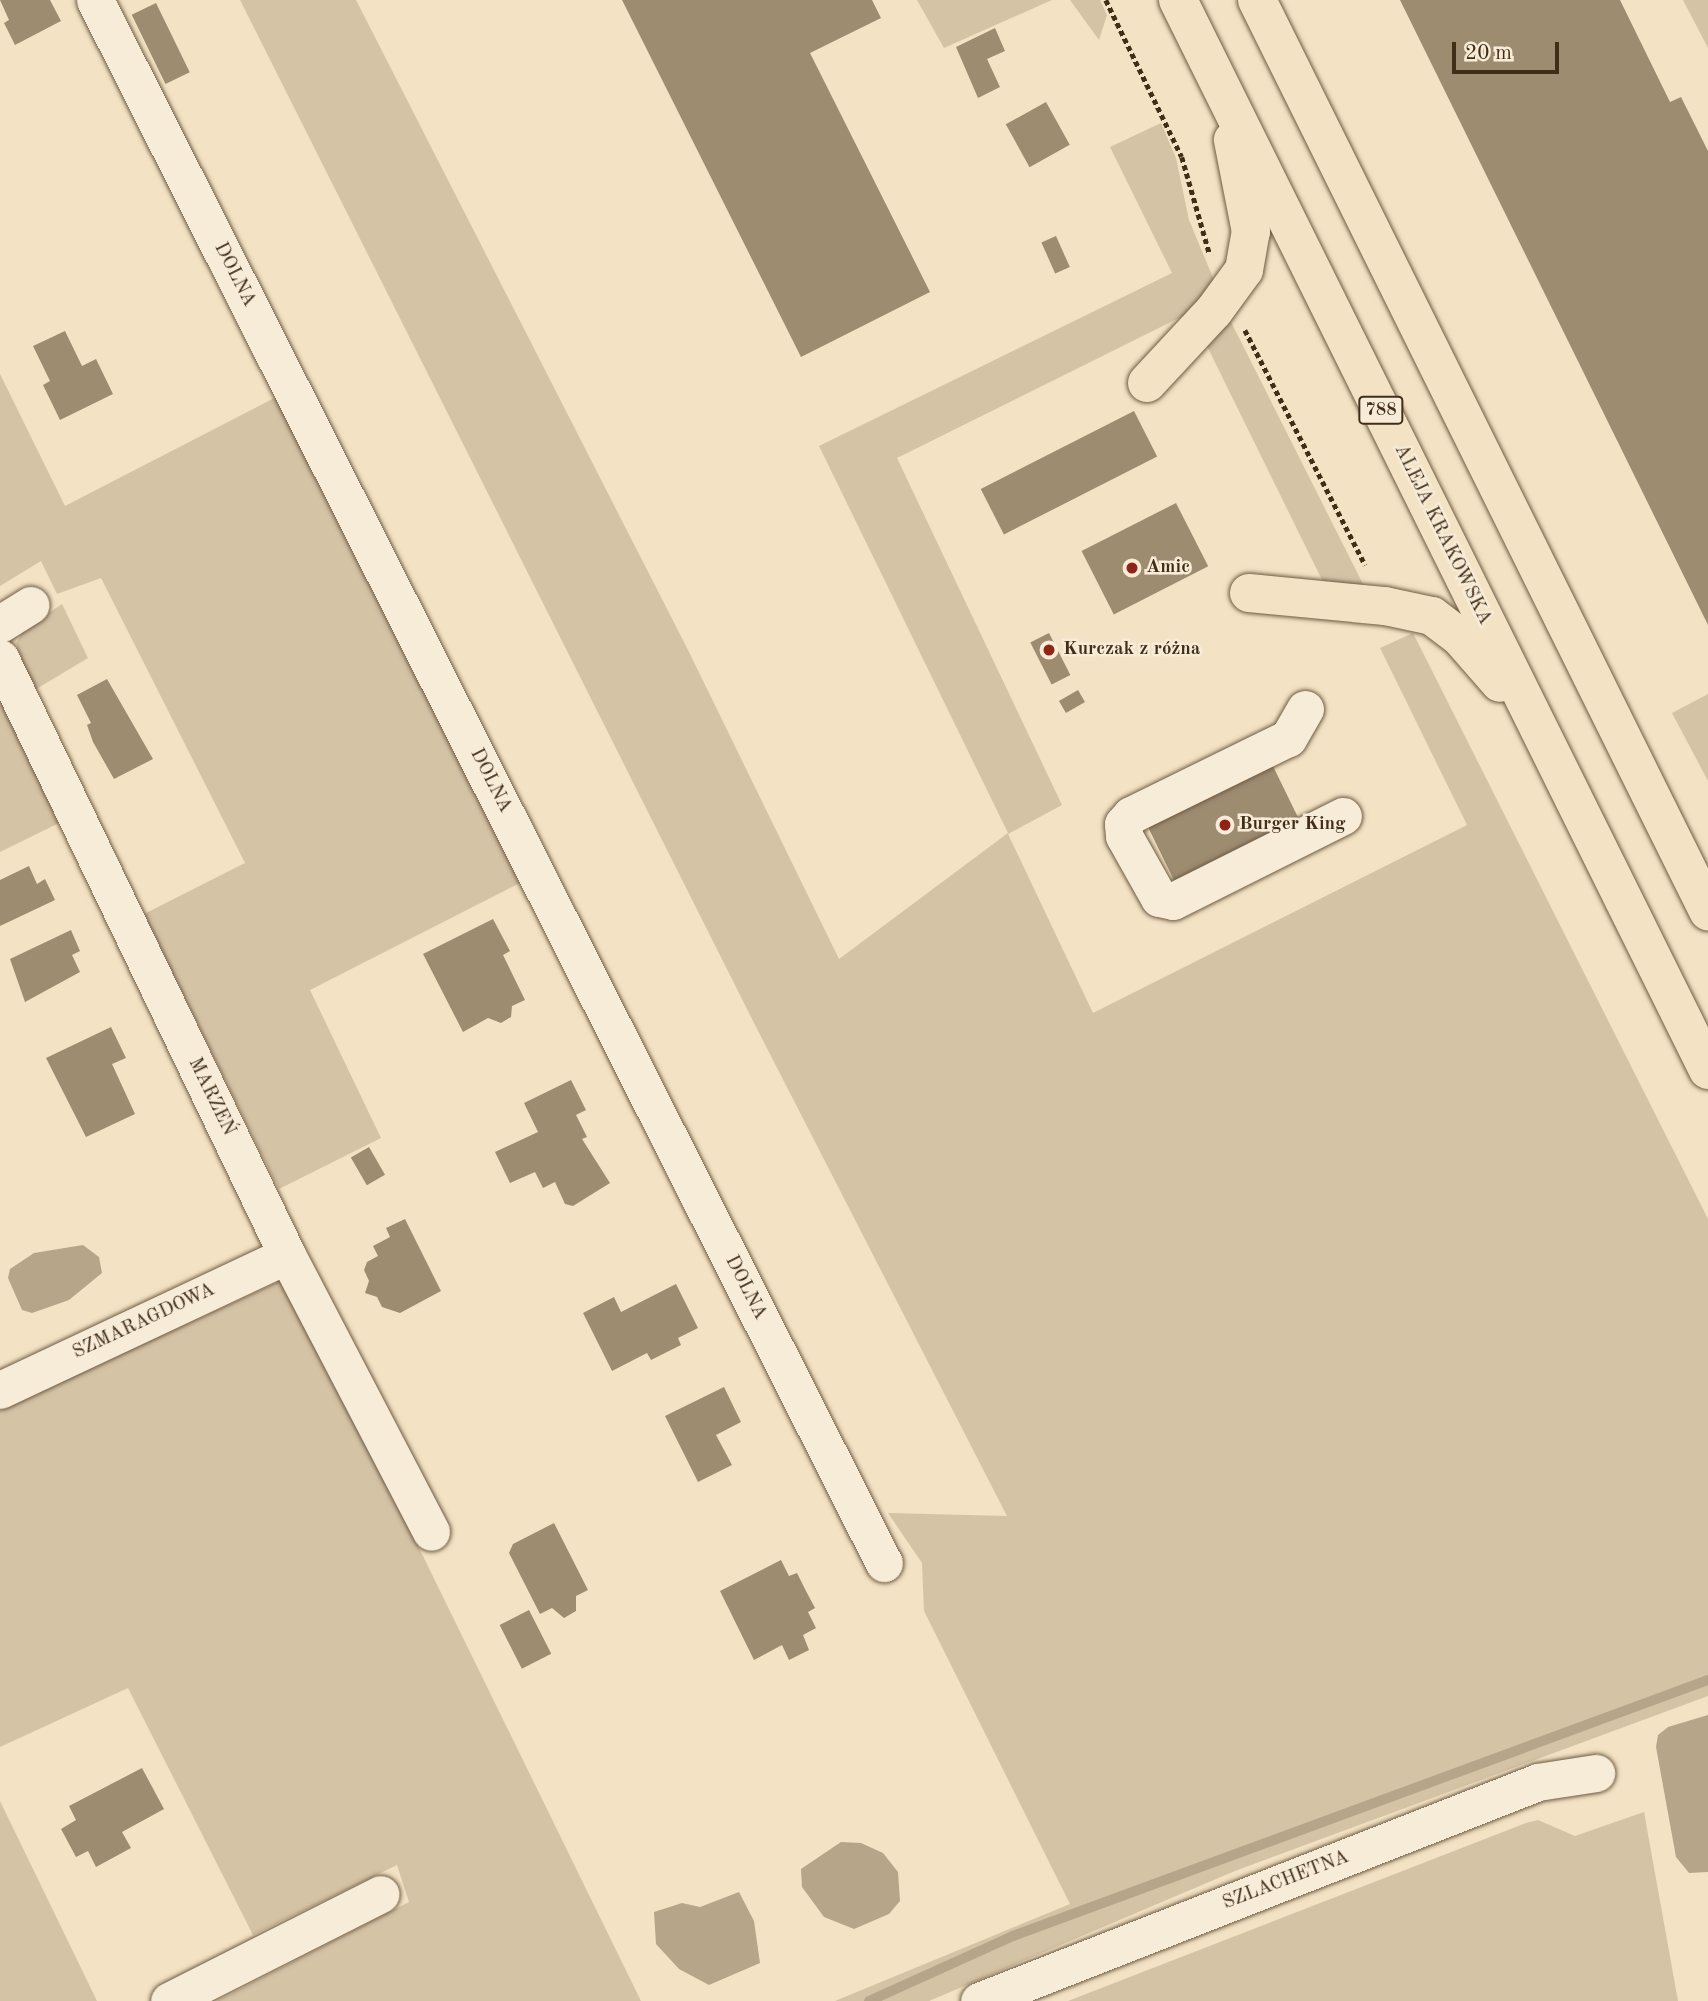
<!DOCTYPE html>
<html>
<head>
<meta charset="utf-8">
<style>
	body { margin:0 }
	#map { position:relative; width:1708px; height:2001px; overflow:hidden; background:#f3e2c3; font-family:"Old Standard TT",serif }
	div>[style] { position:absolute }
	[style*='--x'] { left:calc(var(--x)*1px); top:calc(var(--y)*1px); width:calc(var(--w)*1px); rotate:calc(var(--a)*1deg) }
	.green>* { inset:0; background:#d5c3a6 }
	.water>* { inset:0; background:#b7a589 }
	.stream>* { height:10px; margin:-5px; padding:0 5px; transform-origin:5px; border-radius:5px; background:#b7a589 }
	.building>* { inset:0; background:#9e8c71; transform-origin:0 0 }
	.path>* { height:4.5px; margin-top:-2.25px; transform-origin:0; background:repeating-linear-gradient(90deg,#422e18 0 5px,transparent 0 8.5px) }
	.roads { filter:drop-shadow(0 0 2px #6e5b43) drop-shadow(0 0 2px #6e5b43) }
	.minor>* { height:37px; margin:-18.5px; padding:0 18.5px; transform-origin:18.5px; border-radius:18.5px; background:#f7ecd8 }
	.major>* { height:38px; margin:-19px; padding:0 19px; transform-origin:19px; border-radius:19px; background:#f3e2c3 }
	.dots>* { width:19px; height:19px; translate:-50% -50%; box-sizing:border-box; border:4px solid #f7ecd8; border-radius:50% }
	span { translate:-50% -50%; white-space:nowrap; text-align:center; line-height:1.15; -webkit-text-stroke:5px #f7ecd8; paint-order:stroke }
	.shield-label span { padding:2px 5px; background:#f7ecd8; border:2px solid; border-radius:5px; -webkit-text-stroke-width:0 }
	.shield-label { font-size:18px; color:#422e18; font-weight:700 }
	.street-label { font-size:19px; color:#422e18 }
	.poi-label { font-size:19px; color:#422e18; font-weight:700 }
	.left { translate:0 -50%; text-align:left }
	.scale { position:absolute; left:1452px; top:42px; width:107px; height:32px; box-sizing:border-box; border:4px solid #422e18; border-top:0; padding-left:9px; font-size:21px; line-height:24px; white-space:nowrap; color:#422e18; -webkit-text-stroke:5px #f7ecd8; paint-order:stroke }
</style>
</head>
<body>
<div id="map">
	<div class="green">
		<i style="clip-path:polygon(240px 0,356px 0,688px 650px,839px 959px,1008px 833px,819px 446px,1172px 273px,1110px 147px,1161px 123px,1176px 158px,1189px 220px,1214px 280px,1191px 312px,897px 458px,1062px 805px,1008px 834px,1093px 1013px,1467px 825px,1380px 648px,1413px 633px,1708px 1219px,1708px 1696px,1235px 1871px,929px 2001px,835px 2001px,1070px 1904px,924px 1611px,922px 1563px,888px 1513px,1007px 1516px,753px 1021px)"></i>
		<i style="clip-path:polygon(917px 0,1052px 0,944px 48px)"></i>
		<i style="clip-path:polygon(1070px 0,1100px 0,1107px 15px,1099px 40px)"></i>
		<i style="clip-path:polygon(1683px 0,1708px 0,1708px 48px)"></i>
		<i style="clip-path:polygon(1228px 316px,1364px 586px,1324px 584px,1206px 344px)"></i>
		<i style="clip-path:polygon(0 374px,65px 506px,282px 394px,520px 883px,310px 990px,381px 1138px,279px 1189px,144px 914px,245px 863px,101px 578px,57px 594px,41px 561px,0 586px)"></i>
		<i style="clip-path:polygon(62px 604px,88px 658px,33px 691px,16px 643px,24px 630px)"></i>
		<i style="clip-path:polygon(1708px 694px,1708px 781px,1672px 713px)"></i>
		<i style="clip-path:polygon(0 700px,61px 822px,0 852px)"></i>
		<i style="clip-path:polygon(289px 1277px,420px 1550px,641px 2001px,217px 2001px,409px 1902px,397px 1865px,253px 1935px,128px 1688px,0 1747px,0 1410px)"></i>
		<i style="clip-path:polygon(0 1801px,97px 2001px,0 2001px)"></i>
		<i style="clip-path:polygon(1644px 1812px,1678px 2001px,1068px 2001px,1526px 1823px,1538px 1820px,1575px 1836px)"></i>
	</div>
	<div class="water">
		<i style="clip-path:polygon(83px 1245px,99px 1257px,102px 1273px,69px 1300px,32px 1313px,22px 1310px,8px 1278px,10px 1269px,34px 1253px)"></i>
		<i style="clip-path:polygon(1708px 1715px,1708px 1872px,1689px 1873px,1676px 1857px,1656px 1747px,1658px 1735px,1668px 1727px)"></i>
		<i style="clip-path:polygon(841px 1842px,861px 1843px,883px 1853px,898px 1872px,900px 1901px,889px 1914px,854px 1929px,824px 1917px,802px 1887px,801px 1869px)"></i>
		<i style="clip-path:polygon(739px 1892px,754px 1921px,760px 1963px,709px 1985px,679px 1969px,656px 1944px,654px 1912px,682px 1903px,700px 1907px)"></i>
	</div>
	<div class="stream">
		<i style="--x:869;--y:2001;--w:158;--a:-24.3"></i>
		<i style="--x:1013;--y:1936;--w:741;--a:-20.22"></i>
	</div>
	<div class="building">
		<i style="clip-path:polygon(0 0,50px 0,61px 21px,15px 45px,4px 23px,9px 20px)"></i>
		<i style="clip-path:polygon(622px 0,872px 0,881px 18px,810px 53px,930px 292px,801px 357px)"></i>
		<i style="clip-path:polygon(1400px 0,1620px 0,1670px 102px,1681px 97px,1708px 151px,1708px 625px)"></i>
		<i style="left:156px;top:3px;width:77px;height:27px;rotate:64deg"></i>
		<i style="clip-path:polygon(995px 28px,1005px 51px,987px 59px,1000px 87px,978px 98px,956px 47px)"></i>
		<i style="left:1046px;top:102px;width:49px;height:46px;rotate:61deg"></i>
		<i style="left:1056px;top:236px;width:34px;height:16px;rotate:66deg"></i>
		<i style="clip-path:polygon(65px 331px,82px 366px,96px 359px,113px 394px,60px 420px,43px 385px,50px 381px,33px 346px)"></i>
		<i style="left:1134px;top:411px;width:51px;height:172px;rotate:63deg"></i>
		<i style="left:1176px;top:503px;width:71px;height:106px;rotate:63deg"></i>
		<i style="left:1049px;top:633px;width:47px;height:21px;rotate:63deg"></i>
		<i style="clip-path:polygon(107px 679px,153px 759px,114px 779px,93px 742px,87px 725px,91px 723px,77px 695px)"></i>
		<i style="left:1078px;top:690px;width:14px;height:22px;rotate:60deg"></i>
		<i style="left:1271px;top:762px;width:72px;height:139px;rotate:64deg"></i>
		<i style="clip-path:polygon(29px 866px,37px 884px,45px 879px,55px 900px,0 926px,0 880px)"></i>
		<i style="clip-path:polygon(493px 919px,510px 951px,503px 955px,525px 1000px,512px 1006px,511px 1017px,501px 1023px,488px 1018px,463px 1032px,423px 954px)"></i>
		<i style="clip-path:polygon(71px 930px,80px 951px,72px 955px,80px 972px,25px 1002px,10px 959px)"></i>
		<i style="clip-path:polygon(111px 1027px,126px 1058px,112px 1064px,135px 1114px,86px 1137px,46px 1058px)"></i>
		<i style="clip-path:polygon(571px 1080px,586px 1110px,576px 1115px,587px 1137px,582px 1139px,610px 1183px,573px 1206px,565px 1204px,555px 1182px,543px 1188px,535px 1172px,510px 1183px,495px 1152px,538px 1132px,524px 1103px)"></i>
		<i style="left:369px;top:1147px;width:32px;height:21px;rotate:60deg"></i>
		<i style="clip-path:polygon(405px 1219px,441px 1291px,400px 1313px,382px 1307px,377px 1297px,365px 1293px,369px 1281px,364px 1270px,367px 1262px,378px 1256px,373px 1246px,390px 1237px,386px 1228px)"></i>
		<i style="clip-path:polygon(676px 1284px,698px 1328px,678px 1338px,681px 1345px,651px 1360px,647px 1353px,612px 1371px,583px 1313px,614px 1297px,621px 1312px)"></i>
		<i style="clip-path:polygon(724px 1387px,741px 1422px,716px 1435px,732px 1465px,698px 1482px,665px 1416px)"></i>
		<i style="clip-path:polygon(554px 1523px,588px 1590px,576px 1596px,576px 1611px,564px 1618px,552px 1608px,540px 1614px,509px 1553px,513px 1544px)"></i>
		<i style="clip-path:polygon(781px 1560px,789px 1576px,797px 1573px,806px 1591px,815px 1608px,808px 1612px,816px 1628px,803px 1635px,809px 1650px,789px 1660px,782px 1645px,754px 1660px,720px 1591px)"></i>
		<i style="left:529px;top:1610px;width:49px;height:33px;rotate:63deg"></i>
		<i style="clip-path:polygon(142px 1768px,164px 1809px,122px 1832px,131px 1848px,96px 1867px,88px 1851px,76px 1857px,61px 1829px,76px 1820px,69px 1806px)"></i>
	</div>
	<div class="path">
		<i style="--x:1106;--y:0;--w:174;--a:64.2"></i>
		<i style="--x:1182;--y:157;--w:99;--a:74.1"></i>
		<i style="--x:1245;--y:330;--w:264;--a:62.9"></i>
	</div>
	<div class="roads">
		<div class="minor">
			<i style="--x:95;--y:0;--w:1751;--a:63.22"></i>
			<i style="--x:0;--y:624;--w:36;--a:-32"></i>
			<i style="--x:0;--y:658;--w:662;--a:64.32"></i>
			<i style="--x:287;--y:1255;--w:312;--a:62.5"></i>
			<i style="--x:1305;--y:709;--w:34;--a:120"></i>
			<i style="--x:1288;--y:738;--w:175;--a:153.9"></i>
			<i style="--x:1131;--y:815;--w:12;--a:132"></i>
			<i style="--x:1123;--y:824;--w:12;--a:85"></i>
			<i style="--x:1124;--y:836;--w:71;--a:60.6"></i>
			<i style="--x:1159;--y:898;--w:14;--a:12"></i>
			<i style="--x:1173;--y:901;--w:190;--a:-26.6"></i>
			<i style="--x:0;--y:1390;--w:317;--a:-25.2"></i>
			<i style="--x:169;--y:2001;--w:237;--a:-26.8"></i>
			<i style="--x:979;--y:2001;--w:600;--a:-21.39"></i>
			<i style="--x:1538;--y:1782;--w:59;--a:-8.8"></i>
		</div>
		<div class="major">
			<i style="--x:1178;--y:0;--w:1194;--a:63.65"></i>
			<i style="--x:1257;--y:0;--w:1017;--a:63.66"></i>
			<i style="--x:1147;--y:383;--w:98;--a:-47.1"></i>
			<i style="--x:1214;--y:311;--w:51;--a:-53.8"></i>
			<i style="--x:1244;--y:270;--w:39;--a:-80"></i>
			<i style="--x:1251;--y:232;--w:94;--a:-101.1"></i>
			<i style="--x:1249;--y:593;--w:137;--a:5.5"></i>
			<i style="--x:1385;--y:606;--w:48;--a:12"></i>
			<i style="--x:1432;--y:616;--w:34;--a:37"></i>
			<i style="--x:1459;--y:636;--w:62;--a:48.9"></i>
		</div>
	</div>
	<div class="dots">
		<i style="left:1132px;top:568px;background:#8f2418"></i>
		<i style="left:1049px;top:650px;background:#8f2418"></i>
		<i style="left:1225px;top:825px;background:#8f2418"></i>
	</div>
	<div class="shield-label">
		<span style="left:1381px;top:410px">788</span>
	</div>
	<div class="street-label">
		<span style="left:234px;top:275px;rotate:63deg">DOLNA</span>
		<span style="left:1442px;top:535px;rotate:64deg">ALEJA KRAKOWSKA</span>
		<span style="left:490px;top:781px;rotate:63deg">DOLNA</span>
		<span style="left:211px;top:1097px;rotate:64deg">MARZEŃ</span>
		<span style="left:745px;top:1288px;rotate:63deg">DOLNA</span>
		<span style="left:144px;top:1322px;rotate:-25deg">SZMARAGDOWA</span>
		<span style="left:1286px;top:1881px;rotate:-21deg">SZLACHETNA</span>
	</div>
	<div class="poi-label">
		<span class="left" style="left:1146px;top:568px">Amic</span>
		<span class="left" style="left:1063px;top:650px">Kurczak z różna</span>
		<span class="left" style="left:1239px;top:825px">Burger King</span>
	</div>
	<div class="scale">20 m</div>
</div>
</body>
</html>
